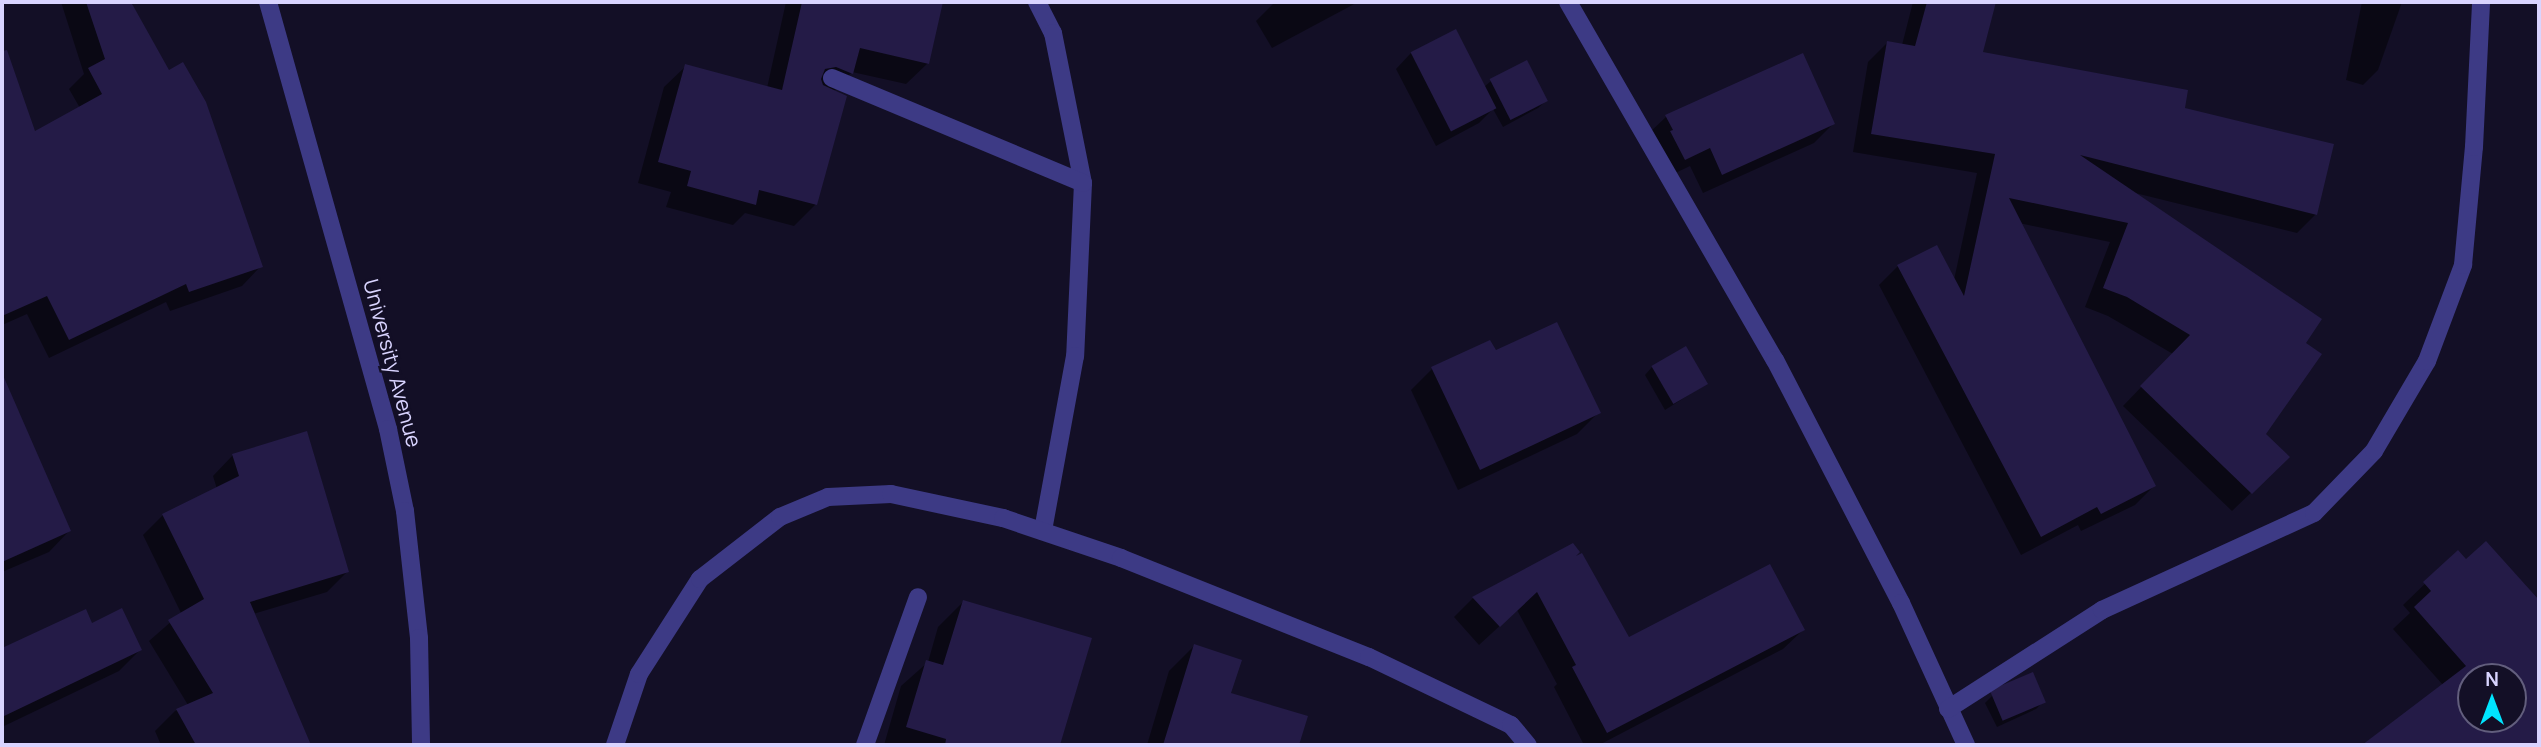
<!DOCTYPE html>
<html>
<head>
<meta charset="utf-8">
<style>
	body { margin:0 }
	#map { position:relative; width:2541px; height:747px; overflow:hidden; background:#130f26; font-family:Manrope,sans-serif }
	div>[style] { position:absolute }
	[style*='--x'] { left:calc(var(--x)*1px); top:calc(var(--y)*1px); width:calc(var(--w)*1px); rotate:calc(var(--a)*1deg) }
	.shadow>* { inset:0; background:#0007 }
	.building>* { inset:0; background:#241b47; transform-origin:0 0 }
	.service>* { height:18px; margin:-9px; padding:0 9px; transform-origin:9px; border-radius:9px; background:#3d3a85 }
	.minor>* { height:18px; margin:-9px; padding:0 9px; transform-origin:9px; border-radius:9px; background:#3d3a85 }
	.tertiary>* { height:18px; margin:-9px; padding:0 9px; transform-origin:9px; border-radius:9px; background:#3d3a85 }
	span { translate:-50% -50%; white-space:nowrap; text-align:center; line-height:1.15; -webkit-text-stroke:5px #130f26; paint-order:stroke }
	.street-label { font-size:21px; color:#d9d4ff }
	.frame { position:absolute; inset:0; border:4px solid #d9d4ff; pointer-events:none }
	.north { position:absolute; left:2457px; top:663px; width:70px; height:70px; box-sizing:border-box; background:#130f26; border:2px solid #625e7d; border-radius:50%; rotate:0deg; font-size:19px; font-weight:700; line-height:28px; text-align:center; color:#d9d4ff }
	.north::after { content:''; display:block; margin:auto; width:24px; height:32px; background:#00e5ff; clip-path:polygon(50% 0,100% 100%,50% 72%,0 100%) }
</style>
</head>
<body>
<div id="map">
	<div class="shadow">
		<i style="clip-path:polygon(61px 2px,136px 2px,131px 6px,261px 266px,242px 286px,170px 311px,166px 302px,49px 358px,27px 314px,2px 325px,2px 157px,12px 147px,80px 108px,69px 89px,84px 74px)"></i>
		<i style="clip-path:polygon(786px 2px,941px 2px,928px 63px,906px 84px,852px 72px,833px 92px,845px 97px,815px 205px,794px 226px,745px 213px,733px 225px,666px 207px,671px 192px,638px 183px,664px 87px,686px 66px,767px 88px)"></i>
		<i style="clip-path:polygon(1275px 2px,1358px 2px,1272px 48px,1256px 21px)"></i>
		<i style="clip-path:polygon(1913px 2px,1994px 2px,1981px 53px,2183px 109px,2316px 214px,2297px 233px,2131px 192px,2303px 343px,2264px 434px,2288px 457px,2232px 511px,2123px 406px,2173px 354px,2108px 316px,2085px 307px,2110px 242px,2019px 223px,2154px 486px,2135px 505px,2081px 531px,2078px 525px,2021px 555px,1879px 285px,1898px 266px,1954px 280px,1977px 173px,1853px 152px,1868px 62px,1887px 43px,1902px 45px)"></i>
		<i style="clip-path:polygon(2362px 2px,2402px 2px,2378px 70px,2363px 85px,2346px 80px)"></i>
		<i style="clip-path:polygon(1411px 53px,1484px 87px,1491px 81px,1546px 101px,1538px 108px,1503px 127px,1493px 109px,1479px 123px,1436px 146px,1396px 69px)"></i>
		<i style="clip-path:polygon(1667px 116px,1833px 124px,1814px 143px,1703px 193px,1690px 166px,1665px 178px,1647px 135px)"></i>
		<i style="clip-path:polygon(1495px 352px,1599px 412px,1577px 434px,1458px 490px,1411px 390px,1432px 369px)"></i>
		<i style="clip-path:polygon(1652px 367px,1706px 384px,1665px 410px,1645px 375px)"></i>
		<i style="clip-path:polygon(20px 418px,69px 531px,49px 552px,2px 572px,2px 426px)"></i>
		<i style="clip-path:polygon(233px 455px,347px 572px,327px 592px,253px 614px,309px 745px,161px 745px,155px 731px,175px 711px,188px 705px,149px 641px,181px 613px,143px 535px,163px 515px,217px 489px,213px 476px)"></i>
		<i style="clip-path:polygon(evenodd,2486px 544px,2539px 603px,2527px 617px,2539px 631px,2539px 745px,2363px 745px,2443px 685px,2393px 629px,2410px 613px,2403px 605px,2458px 552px,2466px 562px,2486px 544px,2471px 677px,2513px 677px,2513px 719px,2471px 719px,2471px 677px)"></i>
		<i style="clip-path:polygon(1573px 545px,1569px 561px,1628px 640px,1803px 630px,1783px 649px,1599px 745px,1584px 745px,1554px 687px,1557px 684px,1517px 610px,1479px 645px,1454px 617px,1473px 598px)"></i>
		<i style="clip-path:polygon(963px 602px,1090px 639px,1058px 745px,884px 745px,901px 686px,928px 662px,938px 627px)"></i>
		<i style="clip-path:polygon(91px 625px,140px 650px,119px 671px,2px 727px,2px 653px,8px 648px)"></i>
		<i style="clip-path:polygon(1194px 646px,1228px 694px,1306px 717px,1297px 745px,1147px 745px,1169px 671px)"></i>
		<i style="clip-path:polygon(1993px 695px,2044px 701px,2036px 709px,1997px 727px,1985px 703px)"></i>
	</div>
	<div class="building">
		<i style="clip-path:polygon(86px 2px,131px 2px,169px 70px,183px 62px,206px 102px,263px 267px,189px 292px,186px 284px,69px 340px,47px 296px,2px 316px,2px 51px,7px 50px,35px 131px,102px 94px,88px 68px,105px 59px)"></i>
		<i style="clip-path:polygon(802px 2px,943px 2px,929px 64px,860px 48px,853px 74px,836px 67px,825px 69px,821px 79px,823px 85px,847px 96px,817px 205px,759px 190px,756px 205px,687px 186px,691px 171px,658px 162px,685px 64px,782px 90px)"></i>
		<i style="clip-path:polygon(1927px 2px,1996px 2px,1983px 52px,2188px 90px,2185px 108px,2334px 144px,2317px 215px,2080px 155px,2322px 319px,2306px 343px,2322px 354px,2266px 434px,2290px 457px,2252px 494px,2140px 386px,2190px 335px,2127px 297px,2103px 288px,2128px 223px,2009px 198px,2156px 486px,2101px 514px,2097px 507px,2041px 537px,1897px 265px,1937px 245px,1964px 296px,1995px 154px,1871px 134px,1887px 41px,1915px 46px)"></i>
		<i style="left:1456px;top:29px;width:89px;height:51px;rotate:63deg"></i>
		<i style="clip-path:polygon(1803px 53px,1835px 124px,1722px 175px,1710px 148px,1685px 160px,1670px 131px,1673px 130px,1665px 115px)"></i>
		<i style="left:1527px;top:60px;width:46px;height:42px;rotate:63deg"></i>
		<i style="clip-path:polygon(1557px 322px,1601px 413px,1480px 470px,1431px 367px,1490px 340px,1496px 350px)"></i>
		<i style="left:1686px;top:346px;width:44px;height:40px;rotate:60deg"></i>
		<i style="clip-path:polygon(2px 373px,71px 531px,2px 562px)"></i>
		<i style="clip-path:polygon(307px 431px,349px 572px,250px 602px,311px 745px,196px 745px,176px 709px,213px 693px,168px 620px,204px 599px,162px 514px,239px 476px,232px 454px)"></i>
		<i style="clip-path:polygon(evenodd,2486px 541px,2539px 600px,2539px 745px,2362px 745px,2466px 666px,2414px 607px,2431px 591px,2423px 582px,2458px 550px,2466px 559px,2486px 541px,2471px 677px,2513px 677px,2513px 719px,2471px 719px,2471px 677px)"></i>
		<i style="clip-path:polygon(1573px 543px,1580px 552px,1576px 556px,1582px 553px,1629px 637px,1770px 564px,1805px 630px,1607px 733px,1572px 667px,1576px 665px,1537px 592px,1500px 627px,1472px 597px)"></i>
		<i style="clip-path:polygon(963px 600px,1092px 638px,1060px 745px,945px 745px,946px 739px,906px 727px,926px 660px,943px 665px)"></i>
		<i style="clip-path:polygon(122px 608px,142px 650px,2px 717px,2px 648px,86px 609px,92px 623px)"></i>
		<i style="clip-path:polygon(1194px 644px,1242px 660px,1231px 693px,1308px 716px,1299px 745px,1163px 745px)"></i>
		<i style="left:2033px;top:672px;width:33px;height:47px;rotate:67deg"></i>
	</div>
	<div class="service">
		<i style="--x:1037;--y:2;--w:35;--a:63"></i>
		<i style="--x:1053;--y:33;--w:153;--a:78.7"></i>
		<i style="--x:1083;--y:183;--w:173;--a:92.6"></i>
		<i style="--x:1075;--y:356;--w:178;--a:100.4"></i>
		<i style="--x:832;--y:78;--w:272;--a:22.7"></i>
		<i style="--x:615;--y:745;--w:75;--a:-71.3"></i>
		<i style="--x:639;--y:674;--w:113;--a:-57.3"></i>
		<i style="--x:700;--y:579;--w:101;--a:-37.8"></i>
		<i style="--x:780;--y:517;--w:52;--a:-22.6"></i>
		<i style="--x:828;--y:497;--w:63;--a:-2.7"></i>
		<i style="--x:891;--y:494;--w:115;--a:12.1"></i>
		<i style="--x:1003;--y:518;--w:125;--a:18.7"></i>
		<i style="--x:1121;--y:558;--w:267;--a:21.8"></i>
		<i style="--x:1369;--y:657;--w:157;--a:25.6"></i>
		<i style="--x:1511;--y:725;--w:26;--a:50"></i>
		<i style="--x:865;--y:745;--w:157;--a:-70.3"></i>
	</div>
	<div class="minor">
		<i style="--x:1568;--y:2;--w:414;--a:60"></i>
		<i style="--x:1775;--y:360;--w:274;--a:62.6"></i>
		<i style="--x:1901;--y:603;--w:156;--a:65.4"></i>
		<i style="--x:1948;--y:709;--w:183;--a:-32.7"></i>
		<i style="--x:2102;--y:610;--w:233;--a:-24.6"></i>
		<i style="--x:2314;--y:513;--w:86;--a:-45.9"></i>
		<i style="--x:2374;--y:451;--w:104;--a:-59.5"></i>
		<i style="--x:2427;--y:361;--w:103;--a:-69.4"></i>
		<i style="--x:2463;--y:265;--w:119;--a:-84.7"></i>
		<i style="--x:2474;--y:147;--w:145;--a:-87.2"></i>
	</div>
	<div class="tertiary">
		<i style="--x:268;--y:2;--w:444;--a:74.3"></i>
		<i style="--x:388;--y:429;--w:84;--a:78.3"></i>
		<i style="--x:405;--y:511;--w:128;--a:83.7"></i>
		<i style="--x:419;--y:638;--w:107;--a:88.9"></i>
	</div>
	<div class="street-label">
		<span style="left:393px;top:363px;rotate:75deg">University Avenue</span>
	</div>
	<div class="frame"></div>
	<div class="north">N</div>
</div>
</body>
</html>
